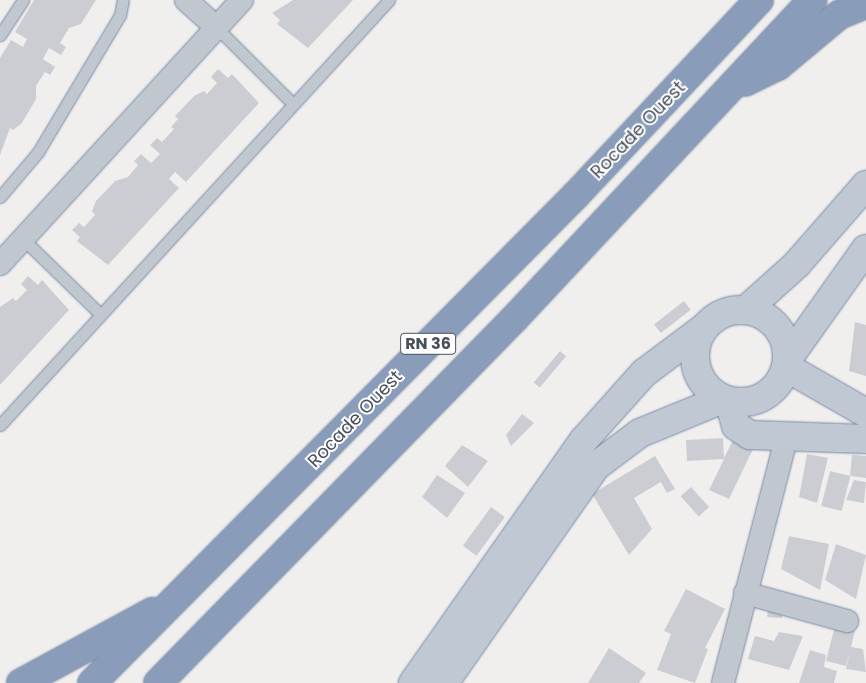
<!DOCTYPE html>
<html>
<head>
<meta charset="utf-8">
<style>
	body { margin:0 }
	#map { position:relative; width:866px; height:683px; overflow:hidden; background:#f1efee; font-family:Poppins,sans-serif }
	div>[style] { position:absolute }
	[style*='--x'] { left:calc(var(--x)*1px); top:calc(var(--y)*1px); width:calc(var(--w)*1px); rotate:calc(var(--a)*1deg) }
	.building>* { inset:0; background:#cccdd3; transform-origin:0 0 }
	.roads { filter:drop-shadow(0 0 1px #7588a5) drop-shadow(0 0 1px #7588a5) }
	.lane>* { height:11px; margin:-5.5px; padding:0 5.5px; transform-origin:5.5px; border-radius:5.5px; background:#c0c7cf }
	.street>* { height:22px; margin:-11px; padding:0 11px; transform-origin:11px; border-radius:11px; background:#c0c7cf }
	.secondary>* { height:28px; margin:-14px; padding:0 14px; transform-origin:14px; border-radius:14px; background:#c0c8d4 }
	.secondary>.ring { margin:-14px; padding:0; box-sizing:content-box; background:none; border:28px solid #c0c8d4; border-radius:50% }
	.highway>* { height:28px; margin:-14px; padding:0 14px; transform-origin:14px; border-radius:14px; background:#899dba }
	span { translate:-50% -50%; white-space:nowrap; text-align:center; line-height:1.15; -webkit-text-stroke:4px #fff; paint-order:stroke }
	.shield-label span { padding:1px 4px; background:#fff; border:1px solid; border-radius:4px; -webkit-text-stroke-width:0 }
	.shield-label { font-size:16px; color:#48505a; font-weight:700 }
	.street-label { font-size:18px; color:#48505a }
</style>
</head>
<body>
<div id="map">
	<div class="building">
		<i style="clip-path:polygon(34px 0,96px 0,81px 24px,69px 28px,60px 43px,66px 47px,61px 55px,49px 48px,43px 59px,55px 67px,50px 75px,45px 72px,36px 86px,36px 99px,22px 123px,13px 130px,10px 128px,0 155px,0 58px,11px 40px,23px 47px,27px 39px,15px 32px)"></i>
		<i style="clip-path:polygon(293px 0,353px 0,308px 48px,277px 24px,280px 20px,272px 13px)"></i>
		<i style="clip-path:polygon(218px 69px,228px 78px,232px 74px,259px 103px,186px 182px,175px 172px,169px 179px,179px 188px,108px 265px,77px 241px,80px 237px,72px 230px,79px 223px,84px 227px,95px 215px,92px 211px,96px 201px,115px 181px,128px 177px,138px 165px,134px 161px,141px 154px,151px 163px,160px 154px,150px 145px,157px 138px,162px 142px,174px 129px,171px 127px,178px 119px,175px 116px,194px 96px,204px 91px,207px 94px,217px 83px,211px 77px)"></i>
		<i style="clip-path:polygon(28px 276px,38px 285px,42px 280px,69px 310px,0 385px,0 307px,13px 298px,16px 301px,27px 290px,21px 284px)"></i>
		<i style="left:684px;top:301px;width:11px;height:38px;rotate:52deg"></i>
		<i style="clip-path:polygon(855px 322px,866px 325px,866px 376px,849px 371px)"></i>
		<i style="left:560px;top:351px;width:8px;height:41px;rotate:40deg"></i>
		<i style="clip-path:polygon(522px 414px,534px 423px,511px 446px,506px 435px)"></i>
		<i style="clip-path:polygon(723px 438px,724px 458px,733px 440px,753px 449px,729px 499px,709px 490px,724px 459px,687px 461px,686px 440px)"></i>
		<i style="clip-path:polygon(462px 445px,488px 461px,468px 487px,445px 466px)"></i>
		<i style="clip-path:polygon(807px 454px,828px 458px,817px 503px,799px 497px)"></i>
		<i style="clip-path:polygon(852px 455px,866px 456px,866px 478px,850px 476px)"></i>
		<i style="clip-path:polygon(655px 456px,675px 489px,667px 493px,661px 482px,634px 498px,652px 529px,629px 555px,592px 494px)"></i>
		<i style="left:830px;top:471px;width:21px;height:36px;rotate:14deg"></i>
		<i style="clip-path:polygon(437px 475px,465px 493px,447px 518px,422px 497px)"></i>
		<i style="clip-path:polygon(854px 480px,866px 482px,864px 503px,846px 500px)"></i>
		<i style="left:691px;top:487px;width:27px;height:14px;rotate:48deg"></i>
		<i style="left:491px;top:507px;width:17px;height:48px;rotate:36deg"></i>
		<i style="clip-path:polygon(789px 536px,829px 544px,820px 590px,781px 569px)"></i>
		<i style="clip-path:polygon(836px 544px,866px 555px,856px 599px,825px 580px)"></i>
		<i style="clip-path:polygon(686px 589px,725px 609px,705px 648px,708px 649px,695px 683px,657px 670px,671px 634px,664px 631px)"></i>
		<i style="left:768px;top:605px;width:15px;height:12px;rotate:4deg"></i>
		<i style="clip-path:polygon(835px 626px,855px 631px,851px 647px,863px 649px,866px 672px,846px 669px,850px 651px,846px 666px,826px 661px)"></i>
		<i style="clip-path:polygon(779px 632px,803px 636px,789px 670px,748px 659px,755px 636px,774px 641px)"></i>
		<i style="clip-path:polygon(609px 648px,646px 673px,639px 683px,588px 683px)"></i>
		<i style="clip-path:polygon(810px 650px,826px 655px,824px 667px,837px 671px,834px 683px,799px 683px)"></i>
	</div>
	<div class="roads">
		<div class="lane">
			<i style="--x:217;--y:28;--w:105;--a:45"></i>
			<i style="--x:0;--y:35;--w:42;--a:-56.7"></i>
			<i style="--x:0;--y:197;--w:59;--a:-49.8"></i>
			<i style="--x:38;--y:152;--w:160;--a:-59.1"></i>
			<i style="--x:120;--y:15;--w:15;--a:-79"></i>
			<i style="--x:23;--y:239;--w:107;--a:44.2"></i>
			<i style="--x:0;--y:425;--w:576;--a:-47.53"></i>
		</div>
		<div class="street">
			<i style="--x:186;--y:0;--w:42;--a:42.1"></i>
			<i style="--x:0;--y:264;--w:358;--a:-47.5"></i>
			<i style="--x:745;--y:593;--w:106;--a:15.4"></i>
			<i style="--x:723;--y:683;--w:251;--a:-75.5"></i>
		</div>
		<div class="secondary">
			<i class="ring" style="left:695px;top:310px;width:64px;height:64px"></i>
			<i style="--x:746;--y:310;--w:69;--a:-42"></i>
			<i style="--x:797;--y:264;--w:105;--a:-48.9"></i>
			<i style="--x:787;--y:360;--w:136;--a:-54.6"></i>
			<i style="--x:786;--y:367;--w:92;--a:29.9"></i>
			<i style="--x:729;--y:401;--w:26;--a:74"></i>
			<i style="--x:736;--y:426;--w:17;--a:33"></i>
			<i style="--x:750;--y:435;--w:116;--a:2"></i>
			<i style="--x:413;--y:683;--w:297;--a:-54.9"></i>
			<i style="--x:584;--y:440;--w:90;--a:-48.2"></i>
			<i style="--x:644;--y:373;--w:75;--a:-36.9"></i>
			<i style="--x:444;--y:683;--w:265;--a:-55"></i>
			<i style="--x:596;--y:466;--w:55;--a:-36.9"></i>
			<i style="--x:640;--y:433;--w:90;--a:-22.3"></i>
		</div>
		<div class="highway">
			<i style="--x:745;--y:82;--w:37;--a:-26"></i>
			<i style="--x:778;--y:66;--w:80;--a:-39.9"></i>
			<i style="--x:839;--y:15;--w:29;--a:-22"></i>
			<i style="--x:21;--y:683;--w:149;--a:-28.5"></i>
			<i style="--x:92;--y:683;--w:686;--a:-45.24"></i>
			<i style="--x:575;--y:196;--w:269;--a:-46.8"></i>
			<i style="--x:158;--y:683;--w:509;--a:-45.64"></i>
			<i style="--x:514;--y:319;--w:437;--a:-46.9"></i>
		</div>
	</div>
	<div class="shield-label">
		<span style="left:428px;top:344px">RN 36</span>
	</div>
	<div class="street-label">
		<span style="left:638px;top:130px;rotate:-46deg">Rocade Ouest</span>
		<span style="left:355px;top:419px;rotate:-46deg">Rocade Ouest</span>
	</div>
</div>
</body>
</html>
